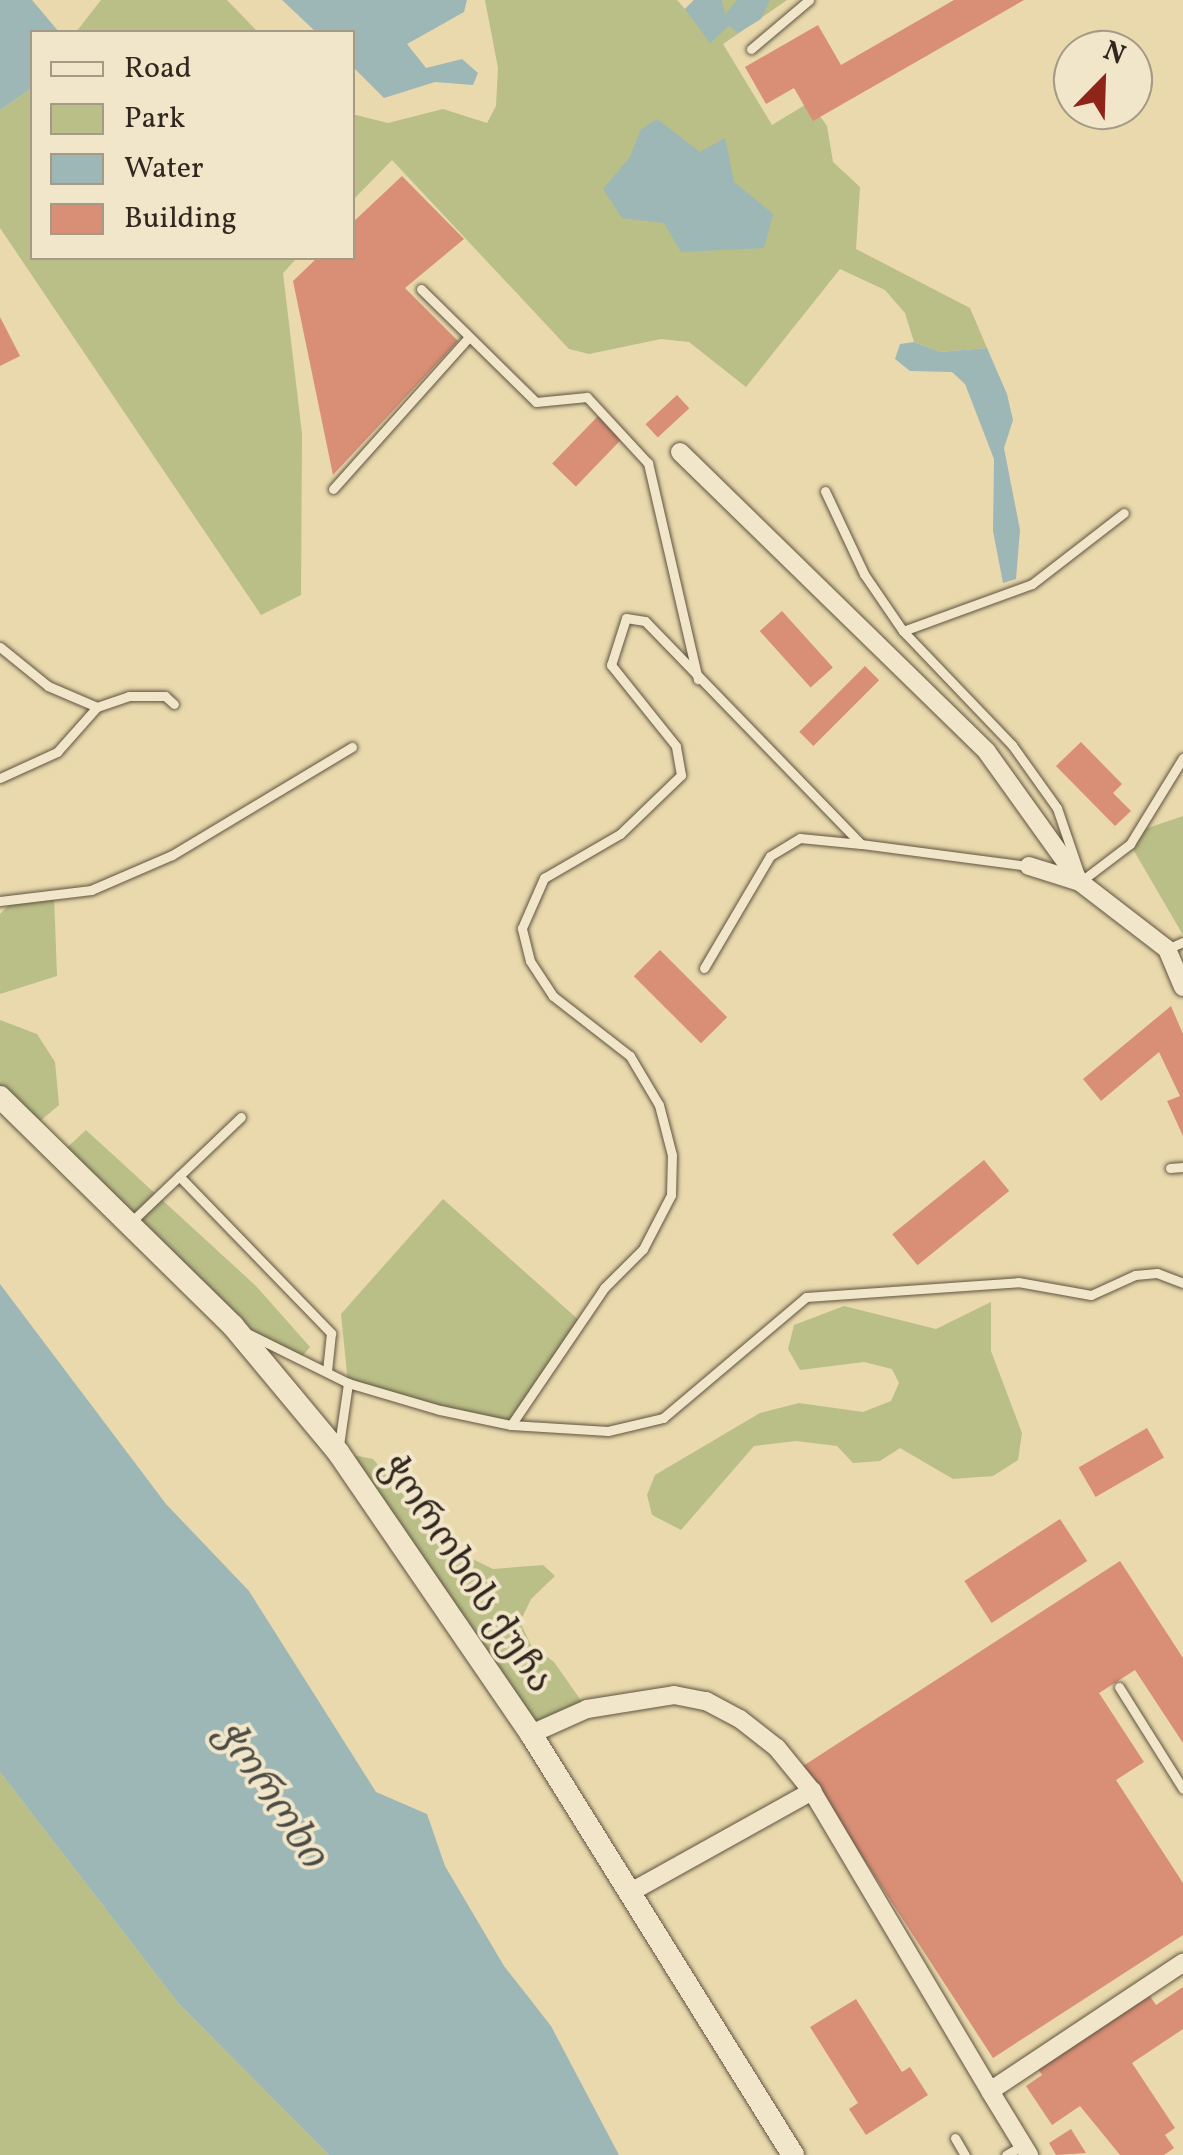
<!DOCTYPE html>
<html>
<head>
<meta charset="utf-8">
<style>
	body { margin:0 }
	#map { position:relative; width:1183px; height:2155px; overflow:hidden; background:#e9d9ac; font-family:Vollkorn,"Noto Serif Georgian",serif }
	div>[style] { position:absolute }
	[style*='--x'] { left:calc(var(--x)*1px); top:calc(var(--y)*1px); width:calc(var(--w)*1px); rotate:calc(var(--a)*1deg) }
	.green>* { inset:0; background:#babe87 }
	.water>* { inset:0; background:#9db7b6 }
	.building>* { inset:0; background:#d98f76; transform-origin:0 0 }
	.roads { filter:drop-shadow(0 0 2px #5f5442) drop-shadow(0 0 2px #5f5442) }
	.lane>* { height:9px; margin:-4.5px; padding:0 4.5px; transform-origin:4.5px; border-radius:4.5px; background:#f1e6c9 }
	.street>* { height:18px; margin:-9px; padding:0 9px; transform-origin:9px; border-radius:9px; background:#f1e6c9 }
	.secondary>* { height:22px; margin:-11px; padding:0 11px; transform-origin:11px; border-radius:11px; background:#f1e6c9 }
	span { translate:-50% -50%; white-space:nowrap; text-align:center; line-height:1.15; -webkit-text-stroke:8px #f1e6c9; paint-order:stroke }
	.street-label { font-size:38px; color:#31271f }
	.water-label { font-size:40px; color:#4c4b45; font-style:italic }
	.legend { position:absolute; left:30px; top:30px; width:325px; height:230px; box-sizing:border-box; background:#f1e6c9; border:2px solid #a49a85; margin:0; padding:12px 18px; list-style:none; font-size:30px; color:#31271f }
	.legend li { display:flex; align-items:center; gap:20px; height:50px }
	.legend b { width:50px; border:2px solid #a49a85 }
	.north { position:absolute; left:1053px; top:30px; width:100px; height:100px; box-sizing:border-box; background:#f1e6c9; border:2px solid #a49a85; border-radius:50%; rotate:23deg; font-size:28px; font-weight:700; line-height:40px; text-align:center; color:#31271f }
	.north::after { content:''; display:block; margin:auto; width:35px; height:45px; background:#8f2418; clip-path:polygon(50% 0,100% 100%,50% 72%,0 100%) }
</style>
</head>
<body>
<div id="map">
	<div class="green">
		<i style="clip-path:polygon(101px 0,227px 0,258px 32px,76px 32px)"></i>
		<i style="clip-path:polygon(485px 0,677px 0,685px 9px,694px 0,787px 0,723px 44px,772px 125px,810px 102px,827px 126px,833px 162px,860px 187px,856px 249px,970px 308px,987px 348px,940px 352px,914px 342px,905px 313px,885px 290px,840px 269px,746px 387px,689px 342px,661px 339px,589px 354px,569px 349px,392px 160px,353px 200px,352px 114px,388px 123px,443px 109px,487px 123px,496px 106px,498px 68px)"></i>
		<i style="clip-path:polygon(32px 88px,32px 258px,297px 258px,283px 273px,302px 434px,301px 595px,261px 615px,0 228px,0 110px)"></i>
		<i style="clip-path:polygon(1183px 816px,1183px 935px,1130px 844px,1139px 831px)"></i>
		<i style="clip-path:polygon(54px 895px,57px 976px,0 994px,0 914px,14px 900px)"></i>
		<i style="clip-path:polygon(0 1020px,37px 1034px,55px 1062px,59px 1105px,32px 1128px,0 1097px)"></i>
		<i style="clip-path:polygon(86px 1130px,256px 1286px,310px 1347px,300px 1359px,233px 1326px,59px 1155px)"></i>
		<i style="clip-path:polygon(443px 1199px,581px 1322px,511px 1425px,348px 1383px,341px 1314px)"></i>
		<i style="clip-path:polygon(991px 1302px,991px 1351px,1022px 1433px,1018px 1460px,993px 1476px,953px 1479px,900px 1448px,880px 1461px,853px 1463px,837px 1446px,796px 1441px,754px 1446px,681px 1530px,652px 1515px,647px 1495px,655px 1475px,760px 1413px,799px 1403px,863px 1412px,891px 1401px,899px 1383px,892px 1369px,864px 1362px,800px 1370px,788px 1349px,794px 1325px,844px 1306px,936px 1329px)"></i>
		<i style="clip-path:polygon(338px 1452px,373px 1459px,448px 1547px,493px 1569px,543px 1565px,555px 1576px,531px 1599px,520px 1622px,531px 1645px,554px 1662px,587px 1709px,531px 1734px)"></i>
		<i style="clip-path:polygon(0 1772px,179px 2004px,329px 2155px,0 2155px)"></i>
	</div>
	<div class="water">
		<i style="clip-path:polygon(0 0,32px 0,59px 32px,32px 32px,32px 88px,0 110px)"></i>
		<i style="clip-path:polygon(282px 0,467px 0,464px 12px,407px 44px,426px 68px,462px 59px,478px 73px,473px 85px,435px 82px,384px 98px,353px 67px,352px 32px,316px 32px)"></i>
		<i style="clip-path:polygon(694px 0,722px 0,725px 15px,737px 0,770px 0,761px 19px,738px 33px,729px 26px,710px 43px,685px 9px)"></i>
		<i style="clip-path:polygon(657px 119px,700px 152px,725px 138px,734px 182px,773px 214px,764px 248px,681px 252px,664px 223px,622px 218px,603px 189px,630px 157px,641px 129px)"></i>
		<i style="clip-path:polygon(914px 342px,940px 352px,987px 348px,1007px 394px,1013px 420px,1004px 448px,1020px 530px,1016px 579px,1003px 583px,993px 531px,994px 459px,965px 384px,952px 372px,910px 371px,895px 359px,900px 344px)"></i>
		<i style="clip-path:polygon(0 1284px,166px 1504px,249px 1591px,376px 1792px,427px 1814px,445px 1866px,504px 1966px,551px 2026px,619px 2155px,329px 2155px,179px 2004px,0 1772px)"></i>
	</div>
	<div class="building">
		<i style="clip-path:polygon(954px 0,1024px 0,813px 121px,794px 88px,766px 104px,745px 67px,818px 25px,841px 65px)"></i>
		<i style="clip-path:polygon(402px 176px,464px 239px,405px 288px,458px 341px,333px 475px,293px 281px,317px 258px,352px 258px,352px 223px)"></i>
		<i style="clip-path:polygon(0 317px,20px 356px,0 366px)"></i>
		<i style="left:677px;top:395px;width:18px;height:43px;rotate:47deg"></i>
		<i style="left:598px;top:416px;width:33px;height:66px;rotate:44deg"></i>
		<i style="left:782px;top:611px;width:76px;height:30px;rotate:48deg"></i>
		<i style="left:865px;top:666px;width:20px;height:93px;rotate:45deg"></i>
		<i style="clip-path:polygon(1081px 742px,1122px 784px,1113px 793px,1131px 811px,1115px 826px,1056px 766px)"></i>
		<i style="left:660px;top:950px;width:95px;height:37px;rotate:45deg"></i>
		<i style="clip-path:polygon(1171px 1006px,1183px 1034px,1183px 1136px,1167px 1101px,1180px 1096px,1159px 1052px,1101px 1101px,1083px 1079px)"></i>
		<i style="left:984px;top:1160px;width:40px;height:118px;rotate:51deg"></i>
		<i style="left:1147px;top:1428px;width:34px;height:79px;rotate:60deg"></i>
		<i style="left:1060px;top:1519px;width:50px;height:114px;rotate:57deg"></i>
		<i style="clip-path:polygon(1120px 1561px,1183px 1658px,1183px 1743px,1135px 1670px,1099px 1693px,1144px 1762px,1116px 1780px,1183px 1883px,1183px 1935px,993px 2058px,803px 1766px)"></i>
		<i style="clip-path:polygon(1183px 1987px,1183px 2029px,1132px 2063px,1175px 2128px,1165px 2135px,1174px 2148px,1164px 2155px,1120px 2155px,1080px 2106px,1052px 2125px,1026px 2086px,1042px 2075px,1038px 2069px,1150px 1996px,1156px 2005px)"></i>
		<i style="clip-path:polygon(856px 1999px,902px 2072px,910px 2067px,928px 2095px,866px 2135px,849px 2109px,858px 2103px,810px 2027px)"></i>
		<i style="clip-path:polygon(1071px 2129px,1086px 2153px,1056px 2155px,1049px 2143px)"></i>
	</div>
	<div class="roads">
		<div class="lane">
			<i style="--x:751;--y:49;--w:76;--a:-40.2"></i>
			<i style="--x:421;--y:289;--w:161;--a:44.5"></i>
			<i style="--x:536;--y:402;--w:51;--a:-5.6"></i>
			<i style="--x:587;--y:397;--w:90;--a:47.3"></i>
			<i style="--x:648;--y:463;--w:222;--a:77"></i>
			<i style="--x:333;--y:489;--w:204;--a:-48.2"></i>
			<i style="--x:825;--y:491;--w:92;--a:64.8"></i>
			<i style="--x:864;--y:574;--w:69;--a:55.6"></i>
			<i style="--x:903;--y:631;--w:158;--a:46.3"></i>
			<i style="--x:1012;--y:745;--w:77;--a:54.5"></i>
			<i style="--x:1057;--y:808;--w:71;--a:71.1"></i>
			<i style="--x:903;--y:631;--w:137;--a:-20"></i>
			<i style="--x:1032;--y:584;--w:116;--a:-37.7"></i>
			<i style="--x:0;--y:647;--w:62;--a:39.1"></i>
			<i style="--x:48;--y:686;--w:53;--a:23.2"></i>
			<i style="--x:0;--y:778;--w:63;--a:-24.5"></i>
			<i style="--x:57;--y:752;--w:60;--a:-48.4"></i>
			<i style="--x:97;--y:707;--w:34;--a:-19"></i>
			<i style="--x:129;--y:696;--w:36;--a:0"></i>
			<i style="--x:165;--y:696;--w:12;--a:42"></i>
			<i style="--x:1080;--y:882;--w:63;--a:-37.2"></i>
			<i style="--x:1130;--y:844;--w:101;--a:-58.4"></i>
			<i style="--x:0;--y:901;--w:92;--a:-6.9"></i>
			<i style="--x:91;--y:890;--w:88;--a:-23.4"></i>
			<i style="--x:172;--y:855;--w:210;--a:-31"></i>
			<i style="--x:1167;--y:949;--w:17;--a:-24"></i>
			<i style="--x:704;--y:968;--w:130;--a:-59.5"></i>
			<i style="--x:770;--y:856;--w:35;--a:-31"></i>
			<i style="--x:800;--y:838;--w:61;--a:5.6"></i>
			<i style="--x:1170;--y:1168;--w:13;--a:-4"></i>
			<i style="--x:179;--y:1176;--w:219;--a:45.9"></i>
			<i style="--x:331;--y:1333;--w:39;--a:96"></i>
			<i style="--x:131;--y:1222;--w:152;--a:-43.7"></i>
			<i style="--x:249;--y:1334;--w:110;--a:26.3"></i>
			<i style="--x:348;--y:1383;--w:96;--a:16.4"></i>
			<i style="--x:440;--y:1410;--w:73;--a:11.9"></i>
			<i style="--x:511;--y:1425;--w:97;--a:3.5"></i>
			<i style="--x:608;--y:1431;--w:57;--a:-13.3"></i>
			<i style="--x:663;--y:1418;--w:187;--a:-40.2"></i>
			<i style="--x:806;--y:1297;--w:213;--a:-4"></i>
			<i style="--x:1018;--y:1282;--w:74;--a:10.1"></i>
			<i style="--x:1091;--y:1295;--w:48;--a:-24.4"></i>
			<i style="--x:1135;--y:1275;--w:22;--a:-5"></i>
			<i style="--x:1157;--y:1273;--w:28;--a:21"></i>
			<i style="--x:511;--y:1425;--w:166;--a:-55.8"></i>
			<i style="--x:604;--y:1288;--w:55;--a:-45"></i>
			<i style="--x:643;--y:1249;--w:61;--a:-62.6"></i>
			<i style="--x:671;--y:1195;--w:40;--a:-88.6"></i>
			<i style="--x:672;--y:1155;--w:52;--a:-104.6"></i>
			<i style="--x:659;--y:1105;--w:57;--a:-120.6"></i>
			<i style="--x:630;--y:1056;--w:98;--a:-142.1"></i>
			<i style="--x:553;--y:996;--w:42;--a:-123.3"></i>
			<i style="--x:530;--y:961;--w:34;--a:-104"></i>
			<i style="--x:522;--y:928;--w:55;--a:-66.3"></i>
			<i style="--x:544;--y:878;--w:88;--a:-30.1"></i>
			<i style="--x:620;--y:834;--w:85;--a:-44"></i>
			<i style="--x:681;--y:775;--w:29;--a:-100"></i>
			<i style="--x:676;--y:746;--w:104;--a:-128.7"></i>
			<i style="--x:611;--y:665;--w:49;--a:-72.3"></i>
			<i style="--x:626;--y:618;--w:19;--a:9"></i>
			<i style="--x:645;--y:621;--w:310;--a:45.9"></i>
			<i style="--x:861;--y:844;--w:169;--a:7.5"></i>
			<i style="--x:339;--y:1445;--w:63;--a:-81.7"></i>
			<i style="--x:1119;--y:1687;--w:120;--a:57.9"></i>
			<i style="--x:955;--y:2138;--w:20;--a:60"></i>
			<i style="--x:1006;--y:2155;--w:20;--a:-30"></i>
		</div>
		<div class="street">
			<i style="--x:680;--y:452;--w:429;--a:44.3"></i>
			<i style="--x:987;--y:752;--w:160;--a:54.4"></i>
			<i style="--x:1029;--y:866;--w:53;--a:17.4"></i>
			<i style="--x:1080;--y:882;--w:110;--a:37.6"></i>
			<i style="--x:1167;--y:949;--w:41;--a:67.2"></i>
			<i style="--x:531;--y:1734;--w:61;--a:-24.1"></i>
			<i style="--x:587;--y:1709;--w:88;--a:-9.1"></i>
			<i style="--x:674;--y:1695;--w:33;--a:11"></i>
			<i style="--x:706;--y:1701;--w:38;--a:28"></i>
			<i style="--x:740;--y:1719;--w:47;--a:38.1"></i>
			<i style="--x:777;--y:1748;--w:55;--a:50.9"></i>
			<i style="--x:812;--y:1791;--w:349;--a:59.3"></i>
			<i style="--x:629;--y:1893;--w:210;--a:-29.1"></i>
			<i style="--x:1029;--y:2155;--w:75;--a:-121.4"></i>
			<i style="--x:990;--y:2091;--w:232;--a:-33.6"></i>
		</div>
		<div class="secondary">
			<i style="--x:0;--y:1097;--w:327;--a:44.5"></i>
			<i style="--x:233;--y:1326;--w:164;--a:50.2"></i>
			<i style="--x:338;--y:1452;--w:342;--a:55.6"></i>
			<i style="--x:531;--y:1734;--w:496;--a:58.1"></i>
		</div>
	</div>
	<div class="street-label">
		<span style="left:465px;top:1575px;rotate:56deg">ჭოროხის ქუჩა</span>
	</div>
	<div class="water-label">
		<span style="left:269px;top:1795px;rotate:56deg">ჭოროხი</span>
	</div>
	<ul class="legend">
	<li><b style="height:12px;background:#f1e6c9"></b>Road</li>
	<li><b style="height:28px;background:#babe87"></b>Park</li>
	<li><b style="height:28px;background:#9db7b6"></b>Water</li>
	<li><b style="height:28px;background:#d98f76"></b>Building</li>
	</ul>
	<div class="north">N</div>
</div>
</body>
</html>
